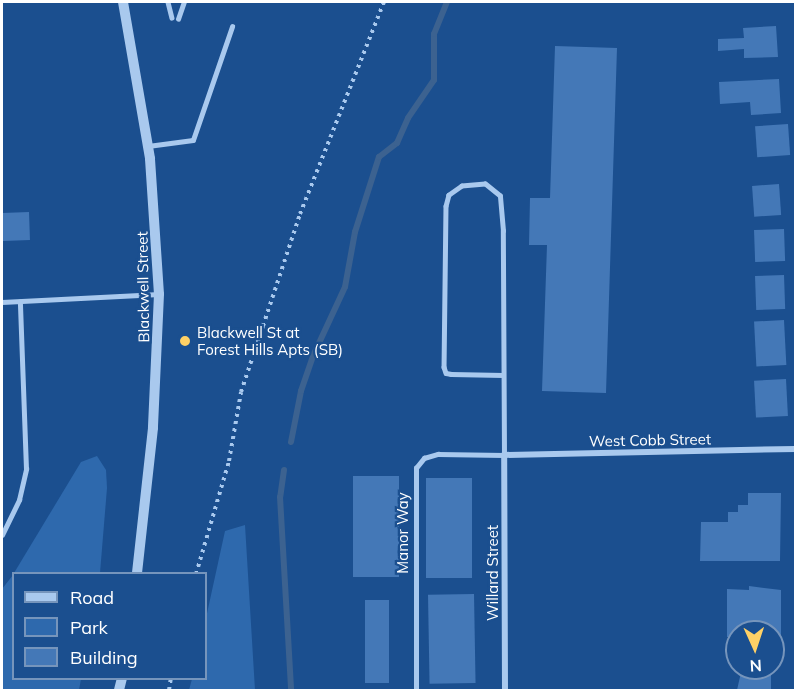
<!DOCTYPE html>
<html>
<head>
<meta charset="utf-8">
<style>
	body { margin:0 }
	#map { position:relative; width:797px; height:692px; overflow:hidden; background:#1b4f8f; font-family:Mulish,sans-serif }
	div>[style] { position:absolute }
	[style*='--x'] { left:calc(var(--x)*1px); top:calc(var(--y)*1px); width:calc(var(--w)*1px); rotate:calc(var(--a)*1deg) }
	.green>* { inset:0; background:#2e69ad }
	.stream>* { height:6px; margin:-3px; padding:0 3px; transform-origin:3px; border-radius:3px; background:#3c6290 }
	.building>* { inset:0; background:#4478b7; transform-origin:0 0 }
	.path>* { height:4px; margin-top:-2px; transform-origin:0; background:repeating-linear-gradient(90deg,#a9c9ee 0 3px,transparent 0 7.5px) }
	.service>* { height:4.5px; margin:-2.25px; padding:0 2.25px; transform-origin:2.25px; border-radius:2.25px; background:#a9c9ee }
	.minor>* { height:6px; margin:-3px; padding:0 3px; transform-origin:3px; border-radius:3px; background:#a9c9ee }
	.tertiary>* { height:10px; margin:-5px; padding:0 5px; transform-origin:5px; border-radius:5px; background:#a9c9ee }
	.dots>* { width:16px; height:16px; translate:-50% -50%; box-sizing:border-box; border:3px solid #1b4f8f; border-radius:50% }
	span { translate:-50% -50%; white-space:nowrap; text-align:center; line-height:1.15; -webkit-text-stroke:4.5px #1b4f8f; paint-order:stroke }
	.street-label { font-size:15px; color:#fff }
	.poi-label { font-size:15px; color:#fff }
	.left { translate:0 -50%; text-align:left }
	.frame { position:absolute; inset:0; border:3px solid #fff; pointer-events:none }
	.legend { position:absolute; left:12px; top:572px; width:195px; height:108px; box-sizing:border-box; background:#1b4f8f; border:2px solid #7695bc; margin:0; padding:8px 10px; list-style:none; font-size:18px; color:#fff }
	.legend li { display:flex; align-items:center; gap:12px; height:30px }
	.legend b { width:30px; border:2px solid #7695bc }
	.north { position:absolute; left:725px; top:620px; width:60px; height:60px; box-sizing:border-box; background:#1b4f8f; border:2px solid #7695bc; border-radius:50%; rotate:177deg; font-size:16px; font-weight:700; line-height:24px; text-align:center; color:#fff }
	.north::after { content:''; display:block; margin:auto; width:21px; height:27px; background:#ffd166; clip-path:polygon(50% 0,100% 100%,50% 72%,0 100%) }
</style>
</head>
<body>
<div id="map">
	<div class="green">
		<i style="clip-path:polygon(97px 456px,106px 470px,107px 488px,100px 573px,14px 573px,81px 462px)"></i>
		<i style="clip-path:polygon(245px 525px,255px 690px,189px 690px,192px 679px,206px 678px,206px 618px,225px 531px)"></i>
		<i style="clip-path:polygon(13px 575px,14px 678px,81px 679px,79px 690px,2px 690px,2px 589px)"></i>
	</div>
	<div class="stream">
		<i style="--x:291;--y:442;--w:52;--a:-78.9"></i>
		<i style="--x:301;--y:391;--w:37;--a:-71"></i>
		<i style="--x:313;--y:356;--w:76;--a:-65.1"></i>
		<i style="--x:345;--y:287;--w:56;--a:-79.7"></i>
		<i style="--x:355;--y:232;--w:79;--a:-72.3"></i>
		<i style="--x:379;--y:157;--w:23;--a:-38"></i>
		<i style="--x:397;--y:143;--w:27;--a:-66"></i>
		<i style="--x:408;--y:118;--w:46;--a:-55.6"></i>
		<i style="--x:434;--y:80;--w:46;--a:-90"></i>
		<i style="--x:434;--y:34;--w:35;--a:-68"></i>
		<i style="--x:284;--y:470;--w:27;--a:98"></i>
		<i style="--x:280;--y:497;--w:193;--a:86.7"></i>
	</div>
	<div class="building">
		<i style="clip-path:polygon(776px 26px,778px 57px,744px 58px,744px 49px,718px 51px,718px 39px,744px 38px,743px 28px)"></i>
		<i style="clip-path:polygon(555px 46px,617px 48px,606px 393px,542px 391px,547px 245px,529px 245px,530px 198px,550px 198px)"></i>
		<i style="clip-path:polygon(779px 79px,781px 113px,751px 115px,750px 102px,720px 104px,719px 82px)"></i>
		<i style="left:788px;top:124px;width:31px;height:33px;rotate:86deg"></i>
		<i style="left:779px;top:184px;width:31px;height:27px;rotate:86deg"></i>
		<i style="left:29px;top:212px;width:28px;height:27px;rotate:88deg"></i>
		<i style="left:784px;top:229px;width:32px;height:30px;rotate:88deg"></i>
		<i style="left:784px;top:275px;width:34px;height:29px;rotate:88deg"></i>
		<i style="left:784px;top:320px;width:45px;height:30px;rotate:87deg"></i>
		<i style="left:786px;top:379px;width:37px;height:32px;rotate:87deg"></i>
		<i style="left:353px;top:476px;width:46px;height:101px"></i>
		<i style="left:426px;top:478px;width:46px;height:100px"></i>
		<i style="clip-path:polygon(748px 493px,781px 493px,780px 561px,700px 561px,701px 522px,728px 522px,728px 512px,738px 512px,738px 505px,748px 505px)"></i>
		<i style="clip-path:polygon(749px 586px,781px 590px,781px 638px,773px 638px,773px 632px,737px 632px,737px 637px,727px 637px,727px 589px,749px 590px)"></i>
		<i style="left:474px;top:594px;width:89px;height:46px;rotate:89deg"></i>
		<i style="left:365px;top:600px;width:24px;height:83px"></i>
		<i style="clip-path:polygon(742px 668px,771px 668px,771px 690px,737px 690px)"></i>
	</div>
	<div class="path">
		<i style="--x:196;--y:574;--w:118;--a:-73.7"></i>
		<i style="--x:229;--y:461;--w:70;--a:-80.1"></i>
		<i style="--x:241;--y:392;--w:70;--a:-71.6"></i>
		<i style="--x:263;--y:326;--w:118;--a:-71.7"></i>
		<i style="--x:300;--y:214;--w:228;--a:-68.4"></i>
		<i style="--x:169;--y:690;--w:12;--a:-81"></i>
	</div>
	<div class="service">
		<i style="--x:168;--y:2;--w:16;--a:76"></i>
		<i style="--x:178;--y:19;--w:18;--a:-71"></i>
		<i style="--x:148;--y:146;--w:45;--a:-7.6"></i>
		<i style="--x:193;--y:140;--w:120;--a:-71"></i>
		<i style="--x:2;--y:302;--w:157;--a:-2.9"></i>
		<i style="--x:2;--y:535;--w:39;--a:-64"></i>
		<i style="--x:19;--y:500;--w:32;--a:-77"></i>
		<i style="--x:26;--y:469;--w:167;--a:-92.1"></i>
		<i style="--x:416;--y:690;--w:222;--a:-90"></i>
		<i style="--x:416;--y:468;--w:13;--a:-51"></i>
		<i style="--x:424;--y:458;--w:15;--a:-16"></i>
		<i style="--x:438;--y:454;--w:66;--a:0.9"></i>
		<i style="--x:504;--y:455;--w:224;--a:-90.3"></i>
		<i style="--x:503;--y:231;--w:35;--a:-95"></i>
		<i style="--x:500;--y:196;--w:19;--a:-141"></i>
		<i style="--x:485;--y:184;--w:23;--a:175"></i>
		<i style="--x:462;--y:186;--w:16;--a:145"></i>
		<i style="--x:449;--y:195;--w:11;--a:105"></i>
		<i style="--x:446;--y:206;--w:161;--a:90.7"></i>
		<i style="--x:444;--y:367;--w:6;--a:72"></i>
		<i style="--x:446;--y:373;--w:5;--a:11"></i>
		<i style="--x:451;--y:374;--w:52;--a:1.1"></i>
	</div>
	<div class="minor">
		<i style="--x:505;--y:690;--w:235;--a:-90.2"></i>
		<i style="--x:504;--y:455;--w:292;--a:-1.2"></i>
	</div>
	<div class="tertiary">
		<i style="--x:123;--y:2;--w:159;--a:80.2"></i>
		<i style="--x:150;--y:159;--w:135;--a:86.2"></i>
		<i style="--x:159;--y:294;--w:134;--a:92.6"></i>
		<i style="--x:153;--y:428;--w:147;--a:96.3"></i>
		<i style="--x:119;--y:690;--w:12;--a:-76"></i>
	</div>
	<div class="dots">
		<i style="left:185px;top:341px;background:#ffd166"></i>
	</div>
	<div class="street-label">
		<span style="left:143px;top:287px;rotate:-91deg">Blackwell Street</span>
		<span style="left:650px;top:440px;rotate:-1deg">West Cobb Street</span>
		<span style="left:403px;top:533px;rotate:-90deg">Manor Way</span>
		<span style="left:493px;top:573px;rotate:-90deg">Willard Street</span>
	</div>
	<div class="poi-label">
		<span class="left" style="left:197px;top:341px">Blackwell St at<br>Forest Hills Apts (SB)</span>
	</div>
	<div class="frame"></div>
	<ul class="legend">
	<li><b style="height:8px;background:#a9c9ee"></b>Road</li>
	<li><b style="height:16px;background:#2e69ad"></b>Park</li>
	<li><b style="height:16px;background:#4478b7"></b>Building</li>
	</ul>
	<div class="north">N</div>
</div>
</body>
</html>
